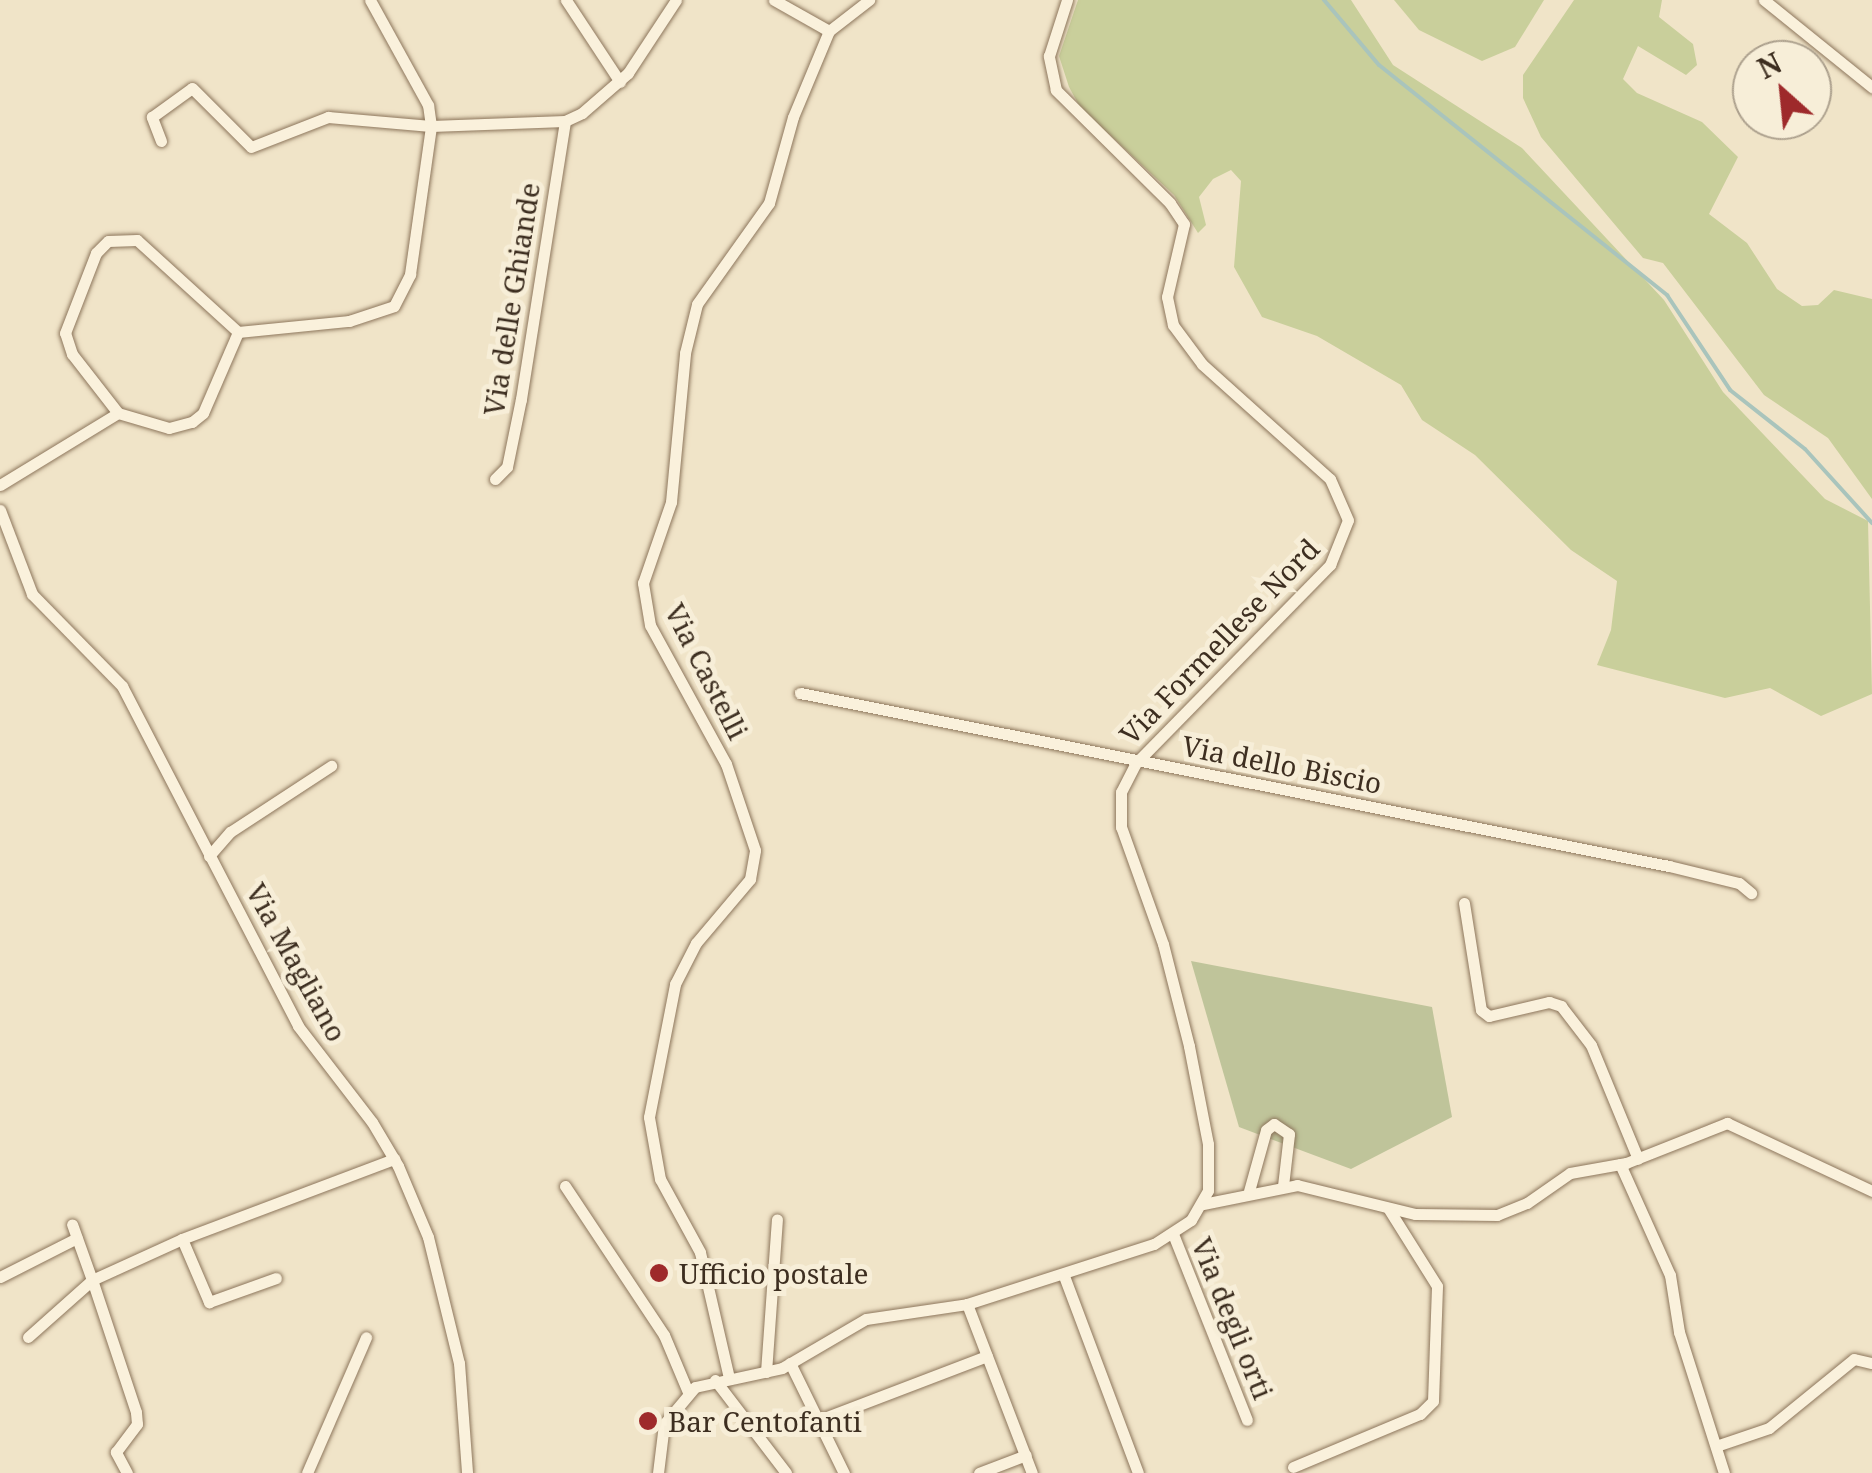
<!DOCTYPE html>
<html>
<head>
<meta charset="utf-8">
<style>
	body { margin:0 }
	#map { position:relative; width:1872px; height:1473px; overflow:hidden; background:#f0e4c8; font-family:"Noto Serif",serif }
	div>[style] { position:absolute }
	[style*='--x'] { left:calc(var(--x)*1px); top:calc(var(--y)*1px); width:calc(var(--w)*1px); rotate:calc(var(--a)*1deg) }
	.green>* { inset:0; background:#c9cf9b }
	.cemetery>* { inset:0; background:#bfc49a }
	.stream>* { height:4px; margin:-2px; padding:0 2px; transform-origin:2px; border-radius:2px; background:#a9c4bc }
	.roads { filter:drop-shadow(0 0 2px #8d765c) drop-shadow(0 0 2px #8d765c) }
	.minor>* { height:11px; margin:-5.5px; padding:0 5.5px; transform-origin:5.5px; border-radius:5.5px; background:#faf1dc }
	.dots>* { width:28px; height:28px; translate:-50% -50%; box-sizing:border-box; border:5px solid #f7eed8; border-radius:50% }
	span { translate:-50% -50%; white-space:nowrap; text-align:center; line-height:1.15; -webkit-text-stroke:10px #f7eed8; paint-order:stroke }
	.street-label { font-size:28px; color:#3d2e20 }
	.poi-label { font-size:28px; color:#3d2e20 }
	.left { translate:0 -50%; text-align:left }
	.north { position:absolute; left:1732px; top:40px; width:100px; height:100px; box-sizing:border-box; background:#f7eed8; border:2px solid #ada18e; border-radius:50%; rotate:333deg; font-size:28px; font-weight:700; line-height:40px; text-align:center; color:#3d2e20 }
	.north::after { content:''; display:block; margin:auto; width:35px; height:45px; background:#9e2a2b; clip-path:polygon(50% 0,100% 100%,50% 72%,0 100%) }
</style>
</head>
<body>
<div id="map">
	<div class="green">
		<i style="clip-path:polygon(1078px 0,1351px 0,1393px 65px,1522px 148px,1664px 300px,1723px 392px,1825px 499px,1868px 521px,1872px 694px,1821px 716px,1770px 688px,1725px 698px,1597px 665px,1611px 630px,1617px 581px,1571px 550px,1475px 455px,1422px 420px,1401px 385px,1317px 336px,1262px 317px,1234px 267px,1241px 181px,1231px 170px,1213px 179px,1199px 197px,1206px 225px,1198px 233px,1174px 195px,1080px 107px,1069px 87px,1059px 56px)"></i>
		<i style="clip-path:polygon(1394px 0,1544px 0,1515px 47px,1482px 61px,1419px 30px)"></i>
		<i style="clip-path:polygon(1574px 0,1662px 0,1659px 17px,1693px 44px,1697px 65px,1686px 75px,1638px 46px,1623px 79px,1637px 93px,1702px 122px,1738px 157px,1709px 214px,1747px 243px,1777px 289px,1802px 306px,1818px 305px,1834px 290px,1872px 299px,1872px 499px,1828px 438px,1764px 395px,1663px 263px,1643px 258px,1541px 137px,1523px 98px,1523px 75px)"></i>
	</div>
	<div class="cemetery">
		<i style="clip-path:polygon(1191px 961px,1432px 1007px,1452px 1117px,1351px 1169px,1239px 1127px)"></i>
	</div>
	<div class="stream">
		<i style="--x:1324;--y:0;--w:85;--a:49.8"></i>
		<i style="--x:1379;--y:65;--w:369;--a:38.6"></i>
		<i style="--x:1667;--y:295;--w:114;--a:56.4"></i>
		<i style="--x:1730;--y:390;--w:95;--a:38.2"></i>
		<i style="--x:1805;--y:449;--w:100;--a:47.8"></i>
	</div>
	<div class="roads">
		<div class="minor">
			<i style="--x:566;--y:0;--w:98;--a:56.6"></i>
			<i style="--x:774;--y:0;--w:63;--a:29.4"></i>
			<i style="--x:1764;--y:0;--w:139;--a:38.9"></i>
			<i style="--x:161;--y:141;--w:26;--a:-111"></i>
			<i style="--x:152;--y:117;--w:49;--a:-35.9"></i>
			<i style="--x:192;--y:88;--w:83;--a:45"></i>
			<i style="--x:251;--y:147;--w:83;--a:-21.3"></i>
			<i style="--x:328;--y:117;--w:103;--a:5"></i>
			<i style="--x:431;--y:126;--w:21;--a:-98"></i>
			<i style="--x:428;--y:105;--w:120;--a:-118.9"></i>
			<i style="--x:118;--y:413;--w:75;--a:-127.9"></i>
			<i style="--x:72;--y:354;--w:22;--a:-108"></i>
			<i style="--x:65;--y:333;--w:86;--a:-68.8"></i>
			<i style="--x:96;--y:253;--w:17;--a:-45"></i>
			<i style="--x:108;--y:241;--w:29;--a:-2"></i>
			<i style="--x:137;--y:240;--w:137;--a:42.3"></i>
			<i style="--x:495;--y:479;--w:17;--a:-45"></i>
			<i style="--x:507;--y:467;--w:69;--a:-78.4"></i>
			<i style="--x:521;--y:399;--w:281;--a:-81"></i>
			<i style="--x:0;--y:485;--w:138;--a:-31.4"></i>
			<i style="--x:118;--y:413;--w:53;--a:16.4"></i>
			<i style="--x:169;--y:428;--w:24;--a:-15"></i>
			<i style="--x:192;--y:422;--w:14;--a:-39"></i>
			<i style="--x:203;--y:413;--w:88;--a:-66.6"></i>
			<i style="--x:238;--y:332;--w:112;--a:-5.7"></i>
			<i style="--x:349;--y:321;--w:47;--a:-18.4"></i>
			<i style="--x:394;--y:306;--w:36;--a:-63"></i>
			<i style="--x:410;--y:274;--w:149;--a:-81.9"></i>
			<i style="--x:431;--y:126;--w:134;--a:-2.1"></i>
			<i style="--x:565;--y:121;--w:19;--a:-25"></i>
			<i style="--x:582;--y:113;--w:61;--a:-41"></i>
			<i style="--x:628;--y:73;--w:87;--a:-56.7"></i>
			<i style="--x:0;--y:510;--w:90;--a:69.1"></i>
			<i style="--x:32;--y:594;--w:129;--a:45.6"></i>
			<i style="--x:122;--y:686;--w:383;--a:62.6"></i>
			<i style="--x:298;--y:1026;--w:121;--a:52.4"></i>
			<i style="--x:372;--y:1122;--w:51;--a:59.4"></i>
			<i style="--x:398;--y:1166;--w:77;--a:67.1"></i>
			<i style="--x:428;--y:1237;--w:130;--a:76.2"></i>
			<i style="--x:459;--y:1363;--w:110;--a:85.8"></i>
			<i style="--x:800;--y:693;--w:886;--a:11.26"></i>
			<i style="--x:1669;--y:866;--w:72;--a:13.7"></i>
			<i style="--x:1739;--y:883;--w:16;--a:40"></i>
			<i style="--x:209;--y:856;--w:32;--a:-49"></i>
			<i style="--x:230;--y:832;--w:121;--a:-33.2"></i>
			<i style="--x:1464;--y:903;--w:108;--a:81"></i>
			<i style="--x:1481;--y:1010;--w:10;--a:37"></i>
			<i style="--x:1489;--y:1016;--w:62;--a:-13.1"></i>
			<i style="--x:1549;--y:1002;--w:13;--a:18"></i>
			<i style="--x:1561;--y:1006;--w:49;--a:52.4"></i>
			<i style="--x:1591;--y:1045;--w:123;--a:67.6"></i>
			<i style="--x:1620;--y:1164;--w:122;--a:65.8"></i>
			<i style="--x:1670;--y:1275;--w:58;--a:81"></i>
			<i style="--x:1679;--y:1332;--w:148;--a:72.3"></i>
			<i style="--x:565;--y:1186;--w:179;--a:56.4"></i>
			<i style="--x:664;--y:1335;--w:62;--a:67.2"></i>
			<i style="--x:1249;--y:1191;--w:63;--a:-74.4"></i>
			<i style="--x:1266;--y:1130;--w:10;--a:-37"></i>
			<i style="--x:1274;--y:1124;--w:18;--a:34"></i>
			<i style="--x:1289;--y:1134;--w:52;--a:96.6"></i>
			<i style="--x:1203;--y:1204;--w:96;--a:-11.4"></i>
			<i style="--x:1297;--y:1185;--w:122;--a:13.8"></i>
			<i style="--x:1415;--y:1214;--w:82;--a:0.7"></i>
			<i style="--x:1497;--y:1215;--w:32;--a:-22"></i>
			<i style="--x:1527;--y:1203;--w:52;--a:-34.9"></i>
			<i style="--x:1570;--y:1173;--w:57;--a:-10.1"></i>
			<i style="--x:1626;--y:1163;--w:109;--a:-21.6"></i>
			<i style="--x:1727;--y:1123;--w:160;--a:25.1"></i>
			<i style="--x:1173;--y:1234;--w:200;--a:68.3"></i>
			<i style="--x:182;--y:1239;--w:227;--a:-20.7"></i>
			<i style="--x:1064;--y:1276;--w:210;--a:69.4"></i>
			<i style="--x:0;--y:1277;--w:86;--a:-26.9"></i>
			<i style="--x:967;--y:1304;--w:181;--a:69"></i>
			<i style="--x:28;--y:1337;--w:86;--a:-41.7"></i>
			<i style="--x:92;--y:1280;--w:59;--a:-109.7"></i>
			<i style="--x:790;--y:1363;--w:123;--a:63.9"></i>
			<i style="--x:766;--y:1372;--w:153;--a:-85.9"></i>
			<i style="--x:729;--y:1378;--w:129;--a:-103"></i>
			<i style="--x:700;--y:1252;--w:83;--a:-118.7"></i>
			<i style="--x:660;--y:1179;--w:63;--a:-100.1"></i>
			<i style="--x:649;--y:1117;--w:136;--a:-78.9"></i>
			<i style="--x:675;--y:984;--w:46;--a:-62.9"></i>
			<i style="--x:696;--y:943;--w:84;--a:-49.8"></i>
			<i style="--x:750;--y:879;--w:29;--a:-80"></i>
			<i style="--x:755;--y:850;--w:91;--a:-108.6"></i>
			<i style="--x:726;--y:764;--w:158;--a:-118.7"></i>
			<i style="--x:650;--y:625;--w:43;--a:-99.5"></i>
			<i style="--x:643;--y:583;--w:86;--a:-70.9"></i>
			<i style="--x:671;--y:502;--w:150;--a:-84.6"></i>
			<i style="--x:685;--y:353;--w:50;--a:-76.2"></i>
			<i style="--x:697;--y:304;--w:124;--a:-54.5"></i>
			<i style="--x:769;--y:203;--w:89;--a:-74.4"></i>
			<i style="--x:793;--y:117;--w:93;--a:-67.3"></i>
			<i style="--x:829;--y:31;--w:51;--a:-37.8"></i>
			<i style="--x:715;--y:1380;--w:117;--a:52.6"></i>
			<i style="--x:814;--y:1422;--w:185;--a:-20.9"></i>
			<i style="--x:1719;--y:1445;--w:53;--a:-18.8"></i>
			<i style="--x:1769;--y:1428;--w:109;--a:-39.1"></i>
			<i style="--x:1854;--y:1359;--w:18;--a:13"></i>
			<i style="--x:1293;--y:1467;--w:138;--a:-22.7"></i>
			<i style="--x:1420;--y:1414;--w:18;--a:-45"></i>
			<i style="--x:1433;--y:1401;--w:115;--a:-88"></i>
			<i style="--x:1437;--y:1286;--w:92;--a:-122.1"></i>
			<i style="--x:127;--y:1473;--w:24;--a:-118"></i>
			<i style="--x:116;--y:1452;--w:35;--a:-53"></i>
			<i style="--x:137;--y:1424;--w:12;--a:-95"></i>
			<i style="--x:136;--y:1412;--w:139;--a:-108.4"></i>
			<i style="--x:92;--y:1280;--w:99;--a:-24.5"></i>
			<i style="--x:182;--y:1239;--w:69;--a:66.8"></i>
			<i style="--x:209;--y:1302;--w:71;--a:-19.7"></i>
			<i style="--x:307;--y:1473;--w:148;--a:-66.5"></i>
			<i style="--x:658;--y:1473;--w:49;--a:-83"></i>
			<i style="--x:664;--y:1424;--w:48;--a:-50"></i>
			<i style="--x:695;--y:1387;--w:89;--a:-12.3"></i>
			<i style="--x:782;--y:1368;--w:97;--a:-30.3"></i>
			<i style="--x:866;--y:1319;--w:102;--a:-8.4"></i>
			<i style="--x:967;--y:1304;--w:196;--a:-17.8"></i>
			<i style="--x:1154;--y:1244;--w:44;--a:-33"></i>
			<i style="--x:1191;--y:1220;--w:34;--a:-60"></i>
			<i style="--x:1208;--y:1190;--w:46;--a:-90"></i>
			<i style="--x:1208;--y:1144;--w:100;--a:-101"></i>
			<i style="--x:1189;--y:1046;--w:105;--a:-104.3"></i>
			<i style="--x:1163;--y:944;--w:124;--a:-109.7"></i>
			<i style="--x:1121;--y:827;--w:35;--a:-90"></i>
			<i style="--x:1121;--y:792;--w:31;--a:-63"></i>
			<i style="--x:1135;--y:764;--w:279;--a:-45.6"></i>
			<i style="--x:1330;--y:565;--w:48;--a:-68.2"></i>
			<i style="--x:1348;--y:520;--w:45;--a:-113.7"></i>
			<i style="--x:1330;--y:479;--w:172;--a:-138.1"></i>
			<i style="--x:1202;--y:364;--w:49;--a:-126.6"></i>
			<i style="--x:1173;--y:325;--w:29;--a:-102"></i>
			<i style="--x:1167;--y:297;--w:75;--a:-76.9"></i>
			<i style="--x:1184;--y:224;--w:25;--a:-124"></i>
			<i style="--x:1170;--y:203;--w:161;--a:-135.3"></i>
			<i style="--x:1056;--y:90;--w:35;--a:-102"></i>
			<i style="--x:1049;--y:56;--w:59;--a:-72.2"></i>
			<i style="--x:979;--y:1473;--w:50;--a:-21"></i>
		</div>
	</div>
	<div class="dots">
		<i style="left:659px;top:1273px;background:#9e2a2b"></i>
		<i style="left:648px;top:1421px;background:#9e2a2b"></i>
	</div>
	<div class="street-label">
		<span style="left:511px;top:299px;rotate:-81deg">Via delle Ghiande</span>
		<span style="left:1219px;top:641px;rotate:-46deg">Via Formellese Nord</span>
		<span style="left:707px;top:671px;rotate:63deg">Via Castelli</span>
		<span style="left:1282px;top:764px;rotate:11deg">Via dello Biscio</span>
		<span style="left:297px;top:962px;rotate:61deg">Via Magliano</span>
		<span style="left:1233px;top:1318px;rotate:68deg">Via degli orti</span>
	</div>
	<div class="poi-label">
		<span class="left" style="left:679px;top:1273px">Ufficio postale</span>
		<span class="left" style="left:668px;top:1421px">Bar Centofanti</span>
	</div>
	<div class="north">N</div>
</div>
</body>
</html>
